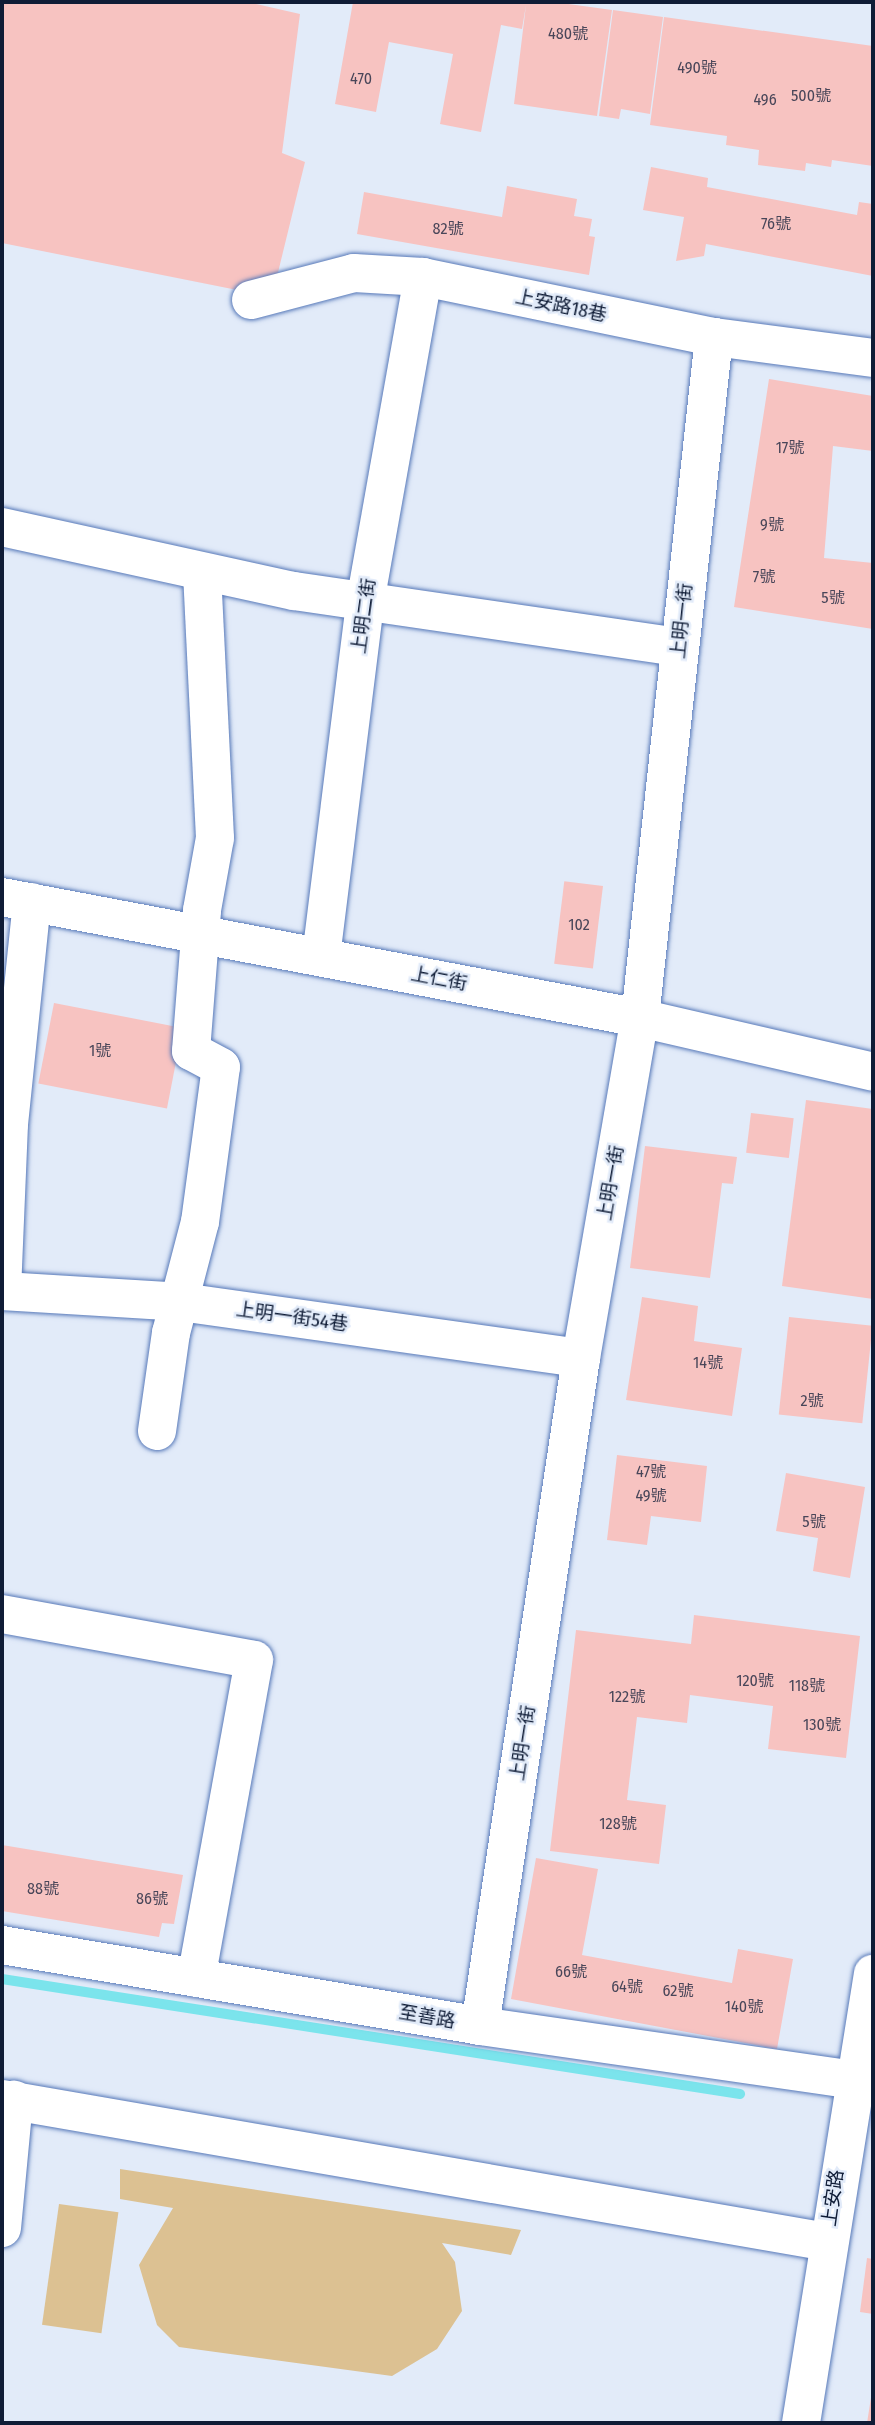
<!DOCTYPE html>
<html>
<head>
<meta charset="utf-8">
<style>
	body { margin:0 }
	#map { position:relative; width:875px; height:2425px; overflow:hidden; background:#e2ebf9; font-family:"Fira Sans Condensed","Noto Sans TC",sans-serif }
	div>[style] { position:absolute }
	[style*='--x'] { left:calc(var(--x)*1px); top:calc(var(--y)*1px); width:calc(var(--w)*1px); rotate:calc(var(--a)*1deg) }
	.green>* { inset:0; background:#dcc192; transform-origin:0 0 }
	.stream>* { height:10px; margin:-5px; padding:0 5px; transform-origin:5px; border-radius:5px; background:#7be4ec }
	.building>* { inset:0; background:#f7c3c1; transform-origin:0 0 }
	.roads { filter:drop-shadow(0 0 2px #5779b9) drop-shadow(0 0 2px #5779b9) }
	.minor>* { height:38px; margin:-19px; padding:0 19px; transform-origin:19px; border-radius:19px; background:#fff }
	span { translate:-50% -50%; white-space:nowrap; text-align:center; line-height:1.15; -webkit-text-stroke:5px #e2ebf9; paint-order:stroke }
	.number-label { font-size:16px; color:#494659 }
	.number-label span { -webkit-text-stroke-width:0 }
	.street-label { font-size:19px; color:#0f1c36 }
	.frame { position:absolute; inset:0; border:4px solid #0f1c36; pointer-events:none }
</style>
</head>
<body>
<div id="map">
	<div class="green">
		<i style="clip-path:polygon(120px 2169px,521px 2230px,511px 2255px,442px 2243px,455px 2262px,462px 2311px,437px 2349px,392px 2376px,179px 2347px,157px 2325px,139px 2265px,173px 2208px,120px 2199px)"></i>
		<i style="left:59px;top:2204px;width:60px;height:122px;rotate:8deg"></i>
	</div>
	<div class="stream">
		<i style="--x:2;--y:1979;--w:747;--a:8.86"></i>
	</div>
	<div class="building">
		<i style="clip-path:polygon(2px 2px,248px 2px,300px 14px,282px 153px,305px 162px,272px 297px,2px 243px)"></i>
		<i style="clip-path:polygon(353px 2px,554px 2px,612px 10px,597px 116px,514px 104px,526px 5px,522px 29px,501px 25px,481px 132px,440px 124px,453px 54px,389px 42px,376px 112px,335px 104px)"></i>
		<i style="clip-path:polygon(613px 10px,663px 17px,650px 114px,621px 109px,619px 119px,599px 116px)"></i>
		<i style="clip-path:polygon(664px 17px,873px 46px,873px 166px,832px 160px,831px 167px,806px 163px,805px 171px,758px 165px,759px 150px,726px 145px,727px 136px,650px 125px)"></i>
		<i style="clip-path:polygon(651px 167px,708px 178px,707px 187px,857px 215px,859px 202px,873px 204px,873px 276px,706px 244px,704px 256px,676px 261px,684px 217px,643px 210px)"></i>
		<i style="clip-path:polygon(507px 186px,577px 199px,574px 216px,592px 219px,589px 236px,595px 237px,589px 275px,357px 234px,364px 192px,502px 217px)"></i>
		<i style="clip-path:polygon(769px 379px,873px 396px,873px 451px,833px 446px,824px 558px,873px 563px,873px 629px,734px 607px)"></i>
		<i style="left:603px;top:886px;width:83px;height:39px;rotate:97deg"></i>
		<i style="left:54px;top:1003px;width:131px;height:82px;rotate:11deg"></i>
		<i style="clip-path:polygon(806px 1100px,873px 1109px,873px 1299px,782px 1286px)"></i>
		<i style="left:751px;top:1113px;width:43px;height:40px;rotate:7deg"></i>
		<i style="clip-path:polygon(645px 1146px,737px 1157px,733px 1184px,722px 1183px,710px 1278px,630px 1268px)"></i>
		<i style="clip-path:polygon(642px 1297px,698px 1306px,694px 1341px,742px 1348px,732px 1416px,626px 1400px)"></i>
		<i style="left:789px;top:1317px;width:84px;height:98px;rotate:6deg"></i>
		<i style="clip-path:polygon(617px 1455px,707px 1466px,701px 1522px,651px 1516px,647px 1545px,607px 1540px)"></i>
		<i style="clip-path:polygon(786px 1473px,865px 1487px,850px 1578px,813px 1571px,818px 1538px,776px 1531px)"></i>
		<i style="clip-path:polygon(694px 1615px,860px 1636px,846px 1758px,768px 1749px,773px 1706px,690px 1695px,687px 1723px,637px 1717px,627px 1800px,666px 1805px,659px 1864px,550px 1851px,576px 1630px,691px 1644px)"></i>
		<i style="clip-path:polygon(2px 1845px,183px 1875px,174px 1924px,162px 1923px,159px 1937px,2px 1911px)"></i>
		<i style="clip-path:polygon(536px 1858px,598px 1869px,582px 1955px,732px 1983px,738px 1949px,793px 1959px,777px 2049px,511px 1999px)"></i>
		<i style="clip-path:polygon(867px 2258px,873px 2259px,873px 2314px,860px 2312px)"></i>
		<i style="clip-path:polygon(872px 2391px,873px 2423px,867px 2423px)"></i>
	</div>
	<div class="roads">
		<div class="minor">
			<i style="--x:251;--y:300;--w:106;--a:-14.7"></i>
			<i style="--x:354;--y:273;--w:69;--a:3.3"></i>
			<i style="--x:423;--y:277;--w:297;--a:11.7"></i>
			<i style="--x:714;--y:337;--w:160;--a:7.5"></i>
			<i style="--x:2;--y:527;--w:299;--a:12.4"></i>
			<i style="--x:294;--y:591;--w:389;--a:8.3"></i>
			<i style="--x:2;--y:897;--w:649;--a:10.74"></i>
			<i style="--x:640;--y:1018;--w:239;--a:13"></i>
			<i style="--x:321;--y:957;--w:363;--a:-82.9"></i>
			<i style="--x:366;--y:597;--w:325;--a:-79.9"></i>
			<i style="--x:2;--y:1291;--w:179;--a:3.5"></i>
			<i style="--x:181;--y:1302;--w:404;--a:8"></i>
			<i style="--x:2;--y:1291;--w:167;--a:-87.6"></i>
			<i style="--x:9;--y:1124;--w:223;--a:-84.1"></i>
			<i style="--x:157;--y:1431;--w:99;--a:-81.9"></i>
			<i style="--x:171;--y:1333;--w:115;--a:-75.4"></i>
			<i style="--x:200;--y:1222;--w:156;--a:-82.3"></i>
			<i style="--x:221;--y:1067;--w:34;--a:-152"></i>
			<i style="--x:191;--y:1051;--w:141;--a:-85.5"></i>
			<i style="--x:202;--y:910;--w:73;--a:-79.8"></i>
			<i style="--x:215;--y:838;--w:266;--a:-92.8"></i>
			<i style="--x:2;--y:1614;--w:256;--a:10.3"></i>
			<i style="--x:254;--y:1660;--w:323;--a:100.3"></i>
			<i style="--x:2;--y:1945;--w:485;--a:9.6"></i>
			<i style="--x:480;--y:2026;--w:377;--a:8.2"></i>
			<i style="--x:480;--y:2026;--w:676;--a:-81.4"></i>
			<i style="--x:581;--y:1358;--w:345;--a:-80.2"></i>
			<i style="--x:640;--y:1018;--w:685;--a:-83.8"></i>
			<i style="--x:2;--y:2099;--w:837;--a:9.83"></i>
			<i style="--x:2;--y:2228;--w:129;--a:-84.6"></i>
			<i style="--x:801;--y:2423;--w:455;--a:-80.9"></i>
		</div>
	</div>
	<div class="number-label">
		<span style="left:568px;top:34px">480號</span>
		<span style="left:697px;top:68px">490號</span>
		<span style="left:361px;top:79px">470</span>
		<span style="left:811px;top:96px">500號</span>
		<span style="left:765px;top:100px">496</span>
		<span style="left:776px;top:224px">76號</span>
		<span style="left:448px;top:229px">82號</span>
		<span style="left:790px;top:448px">17號</span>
		<span style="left:772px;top:525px">9號</span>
		<span style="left:764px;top:577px">7號</span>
		<span style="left:833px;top:598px">5號</span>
		<span style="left:579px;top:925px">102</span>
		<span style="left:100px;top:1051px">1號</span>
		<span style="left:708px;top:1363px">14號</span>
		<span style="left:812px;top:1401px">2號</span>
		<span style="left:651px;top:1472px">47號</span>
		<span style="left:651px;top:1496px">49號</span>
		<span style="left:814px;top:1522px">5號</span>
		<span style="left:755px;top:1681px">120號</span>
		<span style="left:807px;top:1686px">118號</span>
		<span style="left:627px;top:1697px">122號</span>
		<span style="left:822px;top:1725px">130號</span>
		<span style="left:618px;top:1824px">128號</span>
		<span style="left:43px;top:1889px">88號</span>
		<span style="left:152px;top:1899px">86號</span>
		<span style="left:571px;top:1972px">66號</span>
		<span style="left:627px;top:1987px">64號</span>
		<span style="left:678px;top:1991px">62號</span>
		<span style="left:744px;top:2007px">140號</span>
	</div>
	<div class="street-label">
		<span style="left:561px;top:306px;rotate:12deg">上安路18巷</span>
		<span style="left:364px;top:616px;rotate:-82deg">上明二街</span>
		<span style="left:682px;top:621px;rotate:-84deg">上明一街</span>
		<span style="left:439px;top:979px;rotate:11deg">上仁街</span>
		<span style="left:611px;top:1183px;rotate:-80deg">上明一街</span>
		<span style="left:292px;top:1317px;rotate:8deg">上明一街54巷</span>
		<span style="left:523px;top:1743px;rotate:-81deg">上明一街</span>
		<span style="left:427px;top:2017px;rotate:10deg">至善路</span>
		<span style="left:833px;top:2198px;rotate:-82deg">上安路</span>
	</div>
	<div class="frame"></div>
</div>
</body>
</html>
